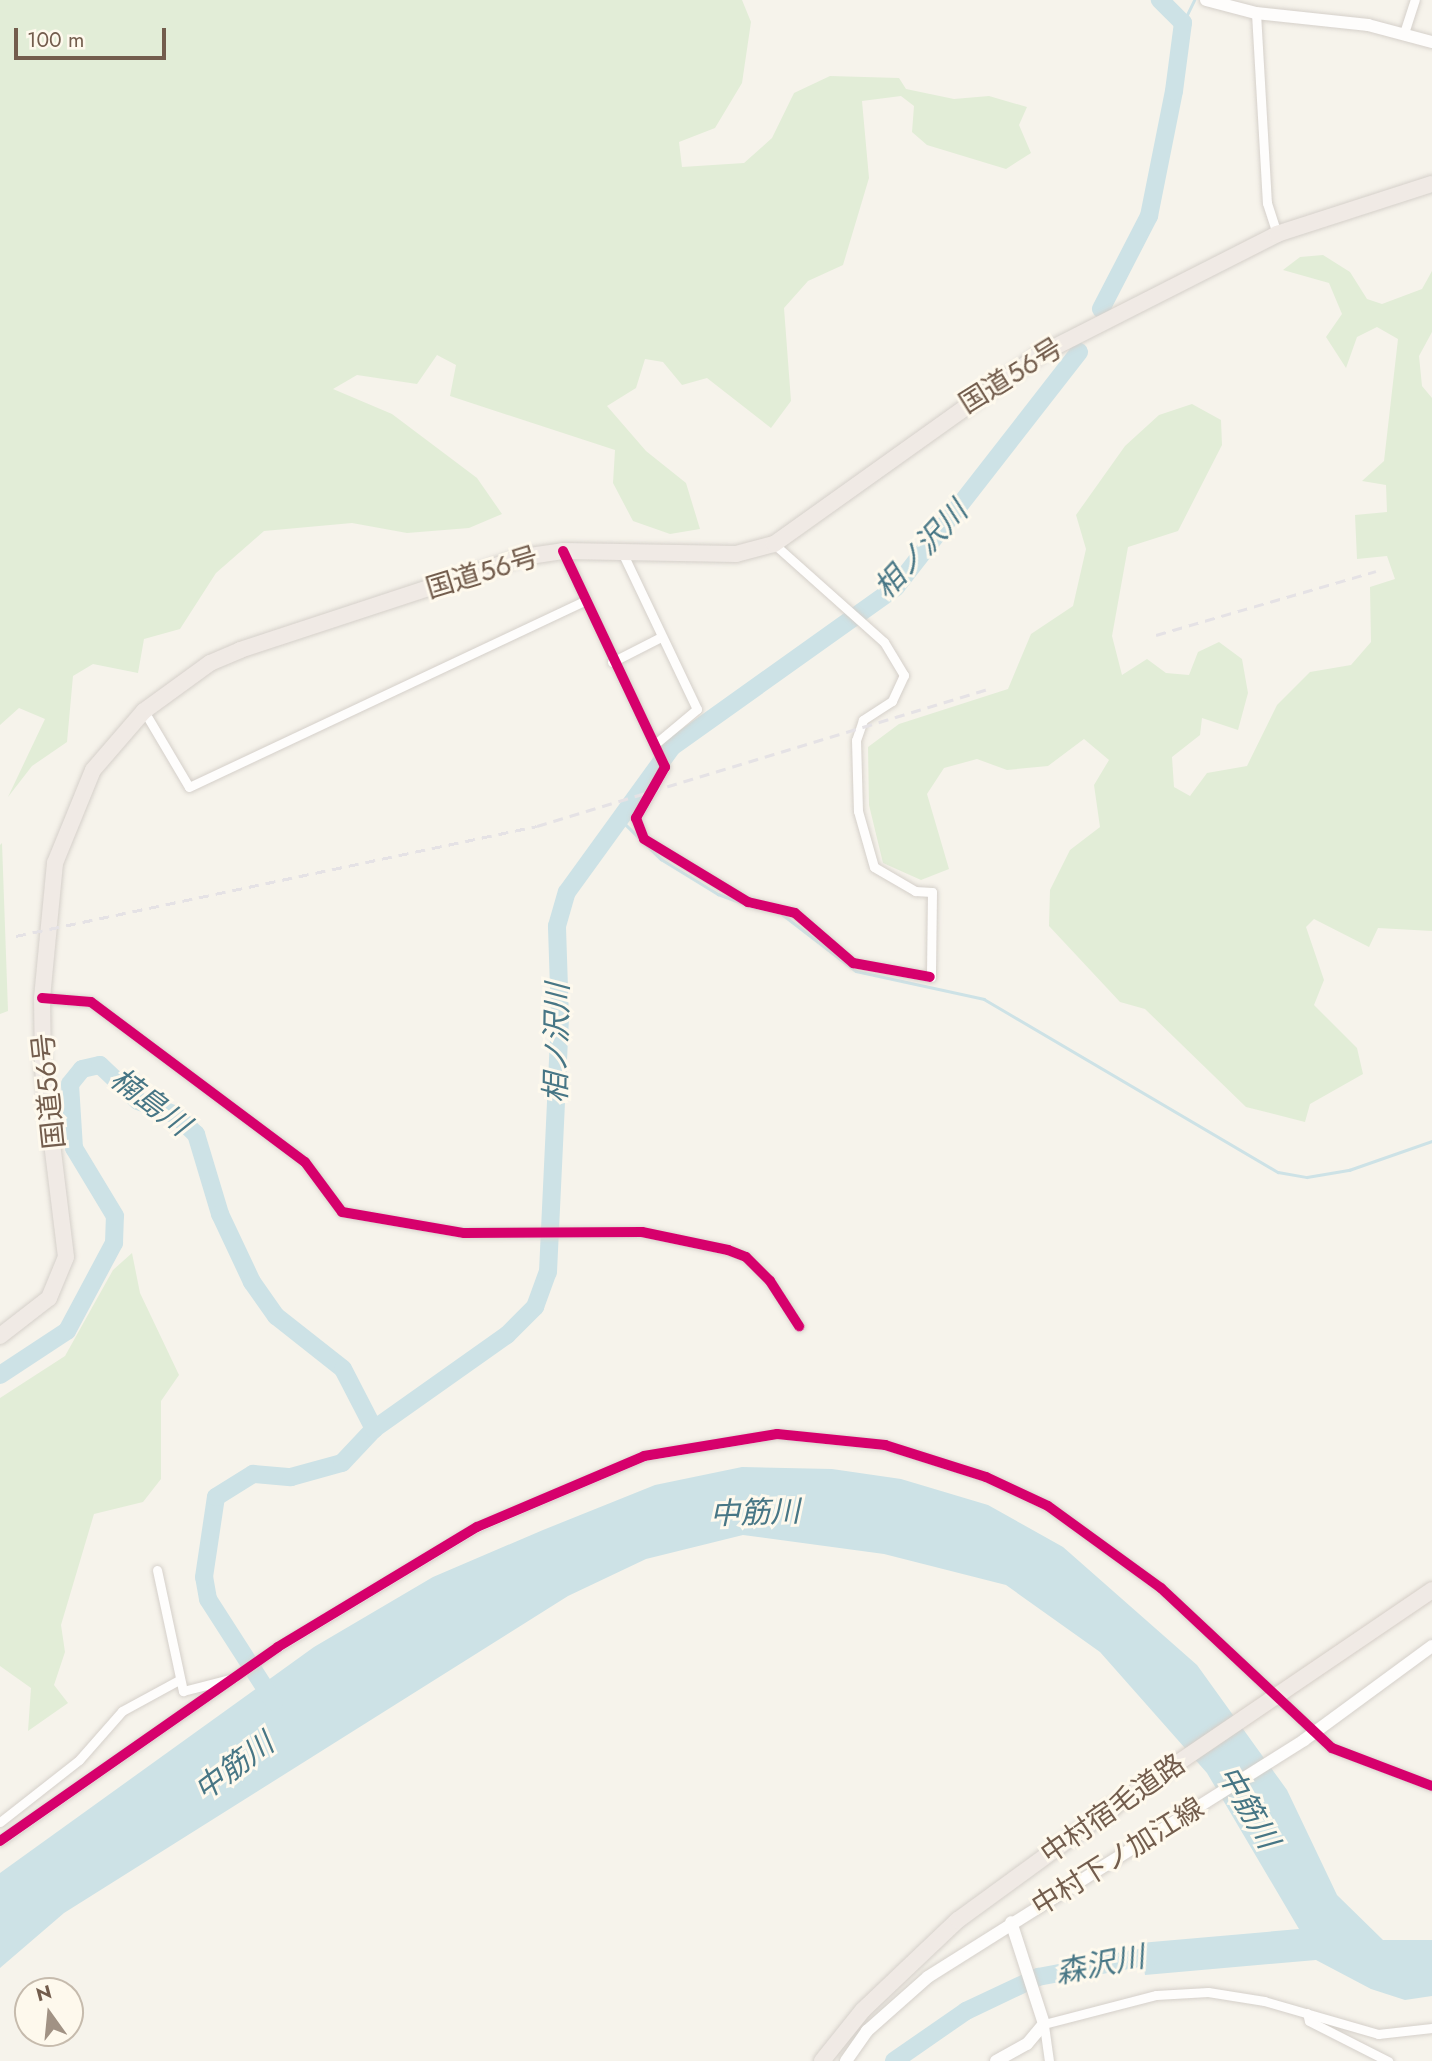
<!DOCTYPE html>
<html>
<head>
<meta charset="utf-8">
<style>
	body { margin:0 }
	#map { position:relative; width:1432px; height:2061px; overflow:hidden; background:#f6f3eb; font-family:Jost,"Noto Sans JP",sans-serif }
	div>[style] { position:absolute }
	[style*='--x'] { left:calc(var(--x)*1px); top:calc(var(--y)*1px); width:calc(var(--w)*1px); rotate:calc(var(--a)*1deg) }
	.green>* { inset:0; background:#e2edd7 }
	.water>* { inset:0; background:#cde2e6 }
	.stream>* { height:2.5px; margin:-1.25px; padding:0 1.25px; transform-origin:1.25px; border-radius:1.25px; background:#cde2e6 }
	.river>* { height:18px; margin:-9px; padding:0 9px; transform-origin:9px; border-radius:9px; background:#cde2e6 }
	.roads { filter:drop-shadow(0 0 2px #d5d0ca) drop-shadow(0 0 2px #d5d0ca) }
	.street>* { height:9px; margin:-4.5px; padding:0 4.5px; transform-origin:4.5px; border-radius:4.5px; background:#fefdfc }
	.secondary>* { height:12px; margin:-6px; padding:0 6px; transform-origin:6px; border-radius:6px; background:#fefdfc }
	.highway>* { height:16px; margin:-8px; padding:0 8px; transform-origin:8px; border-radius:8px; background:#f0eae5 }
	.rail>* { height:2.5px; margin-top:-1.25px; transform-origin:0; background:repeating-linear-gradient(90deg,#e5e2e5 0 10px,transparent 0 17px) }
	.bridges { filter:drop-shadow(0 0 2px #d5cec7) drop-shadow(0 0 2px #d5cec7) }
	.highway-bridge>* { height:16px; margin:-8px; padding:0 8px; transform-origin:8px; border-radius:8px; background:#f0eae5 }
	.cycleway>* { height:10px; margin:-5px; padding:0 5px; transform-origin:5px; border-radius:5px; background:#d6006c }
	span { translate:-50% -50%; white-space:nowrap; text-align:center; line-height:1.15; -webkit-text-stroke:6px #fef9ed; paint-order:stroke }
	.street-label { font-size:28px; color:#735d4d }
	.water-label { font-size:30px; color:#477685; font-style:italic }
	.north { position:absolute; left:14px; top:1977px; width:70px; height:70px; box-sizing:border-box; background:#fef9ed; border:2px solid #c6bbad; border-radius:50%; rotate:345deg; font-size:19px; font-weight:700; line-height:28px; text-align:center; color:#735d4d }
	.north::after { content:''; display:block; margin:auto; width:24px; height:32px; background:#a19284; clip-path:polygon(50% 0,100% 100%,50% 72%,0 100%) }
	.scale { position:absolute; left:14px; top:28px; width:152px; height:32px; box-sizing:border-box; border:4px solid #735d4d; border-top:0; padding-left:9px; font-size:21px; line-height:24px; white-space:nowrap; color:#735d4d; -webkit-text-stroke:5px #fef9ed; paint-order:stroke }
</style>
</head>
<body>
<div id="map">
	<div class="green">
		<i style="clip-path:polygon(0 0,742px 0,751px 22px,742px 83px,715px 128px,679px 142px,682px 167px,744px 163px,772px 138px,794px 93px,830px 76px,899px 78px,906px 89px,954px 99px,989px 96px,1027px 107px,1019px 125px,1031px 153px,1006px 169px,927px 145px,912px 132px,914px 106px,901px 96px,862px 101px,869px 178px,843px 265px,808px 281px,784px 308px,791px 401px,771px 428px,707px 378px,682px 385px,663px 362px,645px 359px,636px 388px,607px 406px,646px 451px,686px 483px,700px 529px,670px 534px,633px 521px,613px 483px,615px 450px,450px 396px,456px 365px,437px 355px,417px 384px,357px 375px,333px 389px,392px 414px,477px 478px,502px 514px,469px 528px,407px 533px,352px 523px,264px 531px,216px 573px,180px 629px,144px 639px,138px 673px,93px 664px,73px 676px,67px 742px,32px 766px,8px 797px,45px 719px,19px 708px,0 725px)"></i>
		<i style="clip-path:polygon(1323px 255px,1350px 272px,1367px 299px,1382px 304px,1422px 289px,1432px 271px,1432px 332px,1419px 356px,1422px 386px,1432px 398px,1432px 931px,1378px 928px,1369px 947px,1314px 919px,1306px 927px,1324px 980px,1314px 1005px,1357px 1048px,1363px 1074px,1310px 1104px,1305px 1122px,1246px 1107px,1145px 1009px,1120px 1002px,1049px 926px,1050px 890px,1070px 850px,1100px 827px,1094px 785px,1109px 760px,1084px 739px,1048px 766px,1007px 770px,977px 759px,944px 768px,927px 794px,949px 869px,921px 880px,883px 863px,869px 805px,868px 747px,899px 724px,1008px 689px,1031px 634px,1073px 606px,1086px 549px,1076px 515px,1125px 446px,1159px 415px,1192px 404px,1221px 420px,1222px 445px,1178px 531px,1128px 547px,1112px 636px,1122px 675px,1147px 659px,1166px 673px,1189px 675px,1198px 652px,1219px 642px,1242px 659px,1248px 693px,1238px 730px,1202px 718px,1200px 735px,1172px 757px,1174px 787px,1190px 796px,1207px 773px,1247px 766px,1277px 705px,1310px 672px,1351px 665px,1371px 642px,1370px 587px,1395px 579px,1387px 556px,1357px 559px,1355px 515px,1387px 512px,1386px 485px,1362px 481px,1384px 461px,1398px 339px,1377px 327px,1357px 337px,1346px 368px,1326px 337px,1342px 314px,1329px 283px,1283px 270px,1300px 257px)"></i>
		<i style="clip-path:polygon(2px 843px,8px 1011px,0 1014px,0 845px)"></i>
		<i style="clip-path:polygon(132px 1253px,140px 1293px,179px 1375px,161px 1401px,161px 1479px,143px 1502px,94px 1514px,61px 1625px,65px 1652px,54px 1685px,68px 1703px,28px 1731px,31px 1688px,0 1666px,0 1398px,65px 1356px,113px 1270px)"></i>
	</div>
	<div class="water">
		<i style="clip-path:polygon(742px 1467px,832px 1469px,901px 1479px,988px 1505px,1063px 1547px,1197px 1665px,1287px 1790px,1337px 1895px,1383px 1940px,1432px 1940px,1432px 1996px,1405px 2000px,1371px 1989px,1316px 1960px,1145px 1975px,1140px 1943px,1299px 1929px,1207px 1773px,1100px 1652px,1006px 1585px,884px 1554px,743px 1535px,646px 1559px,568px 1596px,64px 1913px,0 1968px,0 1873px,314px 1647px,433px 1577px,543px 1530px,655px 1485px)"></i>
	</div>
	<div class="stream">
		<i style="--x:1183;--y:23;--w:25;--a:-64"></i>
		<i style="--x:621;--y:820;--w:56;--a:44.3"></i>
		<i style="--x:661;--y:859;--w:67;--a:31.6"></i>
		<i style="--x:718;--y:894;--w:40;--a:20.2"></i>
		<i style="--x:782;--y:914;--w:93;--a:37.6"></i>
		<i style="--x:856;--y:971;--w:131;--a:12.3"></i>
		<i style="--x:984;--y:999;--w:341;--a:30.5"></i>
		<i style="--x:1278;--y:1172;--w:29;--a:10"></i>
		<i style="--x:1307;--y:1177;--w:43;--a:-9.5"></i>
		<i style="--x:1349;--y:1170;--w:88;--a:-19.3"></i>
	</div>
	<div class="river">
		<i style="--x:1101;--y:309;--w:105;--a:-62.7"></i>
		<i style="--x:1149;--y:216;--w:127;--a:-78.7"></i>
		<i style="--x:1174;--y:91;--w:69;--a:-82.5"></i>
		<i style="--x:1183;--y:23;--w:33;--a:-135"></i>
		<i style="--x:0;--y:1375;--w:80;--a:-33.3"></i>
		<i style="--x:67;--y:1331;--w:100;--a:-61.9"></i>
		<i style="--x:114;--y:1243;--w:27;--a:-88"></i>
		<i style="--x:115;--y:1216;--w:79;--a:-121.1"></i>
		<i style="--x:74;--y:1148;--w:64;--a:-93.6"></i>
		<i style="--x:70;--y:1084;--w:19;--a:-51"></i>
		<i style="--x:82;--y:1069;--w:18;--a:-13"></i>
		<i style="--x:100;--y:1065;--w:52;--a:43.5"></i>
		<i style="--x:138;--y:1101;--w:40;--a:20.2"></i>
		<i style="--x:176;--y:1115;--w:28;--a:44"></i>
		<i style="--x:196;--y:1134;--w:84;--a:73.3"></i>
		<i style="--x:220;--y:1214;--w:75;--a:64.8"></i>
		<i style="--x:252;--y:1282;--w:42;--a:54.8"></i>
		<i style="--x:276;--y:1316;--w:85;--a:38.3"></i>
		<i style="--x:343;--y:1369;--w:68;--a:62.7"></i>
		<i style="--x:274;--y:1702;--w:122;--a:-122.7"></i>
		<i style="--x:208;--y:1599;--w:22;--a:-100"></i>
		<i style="--x:204;--y:1577;--w:81;--a:-81.5"></i>
		<i style="--x:216;--y:1497;--w:44;--a:-31.9"></i>
		<i style="--x:253;--y:1474;--w:38;--a:5"></i>
		<i style="--x:291;--y:1477;--w:53;--a:-15.4"></i>
		<i style="--x:342;--y:1463;--w:47;--a:-46.7"></i>
		<i style="--x:374;--y:1429;--w:163;--a:-35.3"></i>
		<i style="--x:507;--y:1335;--w:40;--a:-45"></i>
		<i style="--x:535;--y:1307;--w:37;--a:-70"></i>
		<i style="--x:548;--y:1272;--w:254;--a:-87.3"></i>
		<i style="--x:560;--y:1018;--w:92;--a:-91.9"></i>
		<i style="--x:557;--y:926;--w:35;--a:-74"></i>
		<i style="--x:567;--y:892;--w:179;--a:-54.1"></i>
		<i style="--x:672;--y:747;--w:275;--a:-35.5"></i>
		<i style="--x:896;--y:587;--w:298;--a:-52.1"></i>
		<i style="--x:894;--y:2061;--w:88;--a:-34.8"></i>
		<i style="--x:966;--y:2011;--w:80;--a:-25.3"></i>
		<i style="--x:1038;--y:1977;--w:129;--a:-10.7"></i>
	</div>
	<div class="roads">
		<div class="street">
			<i style="--x:1256;--y:13;--w:190;--a:86.7"></i>
			<i style="--x:1267;--y:203;--w:33;--a:72"></i>
			<i style="--x:1404;--y:33;--w:35;--a:-72"></i>
			<i style="--x:774;--y:544;--w:147;--a:41.7"></i>
			<i style="--x:884;--y:642;--w:39;--a:59"></i>
			<i style="--x:904;--y:675;--w:29;--a:115"></i>
			<i style="--x:892;--y:701;--w:35;--a:147"></i>
			<i style="--x:863;--y:720;--w:21;--a:109"></i>
			<i style="--x:856;--y:740;--w:71;--a:88.4"></i>
			<i style="--x:858;--y:811;--w:58;--a:74.1"></i>
			<i style="--x:874;--y:867;--w:48;--a:30.3"></i>
			<i style="--x:915;--y:891;--w:17;--a:3"></i>
			<i style="--x:932;--y:892;--w:85;--a:90.7"></i>
			<i style="--x:563;--y:551;--w:239;--a:64.7"></i>
			<i style="--x:665;--y:767;--w:59;--a:119.6"></i>
			<i style="--x:636;--y:818;--w:22;--a:69"></i>
			<i style="--x:644;--y:839;--w:122;--a:31.2"></i>
			<i style="--x:748;--y:902;--w:48;--a:13.2"></i>
			<i style="--x:795;--y:913;--w:77;--a:40.8"></i>
			<i style="--x:853;--y:963;--w:78;--a:10.3"></i>
			<i style="--x:622;--y:552;--w:174;--a:64.5"></i>
			<i style="--x:697;--y:709;--w:56;--a:140.1"></i>
			<i style="--x:612;--y:662;--w:55;--a:-27"></i>
			<i style="--x:144;--y:711;--w:88;--a:59.4"></i>
			<i style="--x:189;--y:787;--w:435;--a:-25.2"></i>
			<i style="--x:42;--y:998;--w:49;--a:4.7"></i>
			<i style="--x:91;--y:1002;--w:267;--a:36.8"></i>
			<i style="--x:305;--y:1162;--w:62;--a:53.5"></i>
			<i style="--x:342;--y:1212;--w:124;--a:9.8"></i>
			<i style="--x:464;--y:1233;--w:178;--a:-0.3"></i>
			<i style="--x:642;--y:1232;--w:88;--a:11.8"></i>
			<i style="--x:728;--y:1250;--w:19;--a:21"></i>
			<i style="--x:746;--y:1257;--w:34;--a:45"></i>
			<i style="--x:770;--y:1281;--w:54;--a:57.2"></i>
			<i style="--x:157;--y:1570;--w:124;--a:77.9"></i>
			<i style="--x:183;--y:1691;--w:53;--a:-14.3"></i>
			<i style="--x:0;--y:1822;--w:100;--a:-38.1"></i>
			<i style="--x:79;--y:1760;--w:65;--a:-48.7"></i>
			<i style="--x:122;--y:1711;--w:63;--a:-28.6"></i>
			<i style="--x:0;--y:1841;--w:339;--a:-34.9"></i>
			<i style="--x:278;--y:1647;--w:232;--a:-31.1"></i>
			<i style="--x:477;--y:1527;--w:181;--a:-23"></i>
			<i style="--x:644;--y:1456;--w:135;--a:-9.4"></i>
			<i style="--x:777;--y:1434;--w:109;--a:5.8"></i>
			<i style="--x:885;--y:1445;--w:106;--a:17.6"></i>
			<i style="--x:986;--y:1477;--w:68;--a:25.1"></i>
			<i style="--x:1048;--y:1506;--w:140;--a:36"></i>
			<i style="--x:1161;--y:1588;--w:234;--a:43.1"></i>
			<i style="--x:1332;--y:1748;--w:107;--a:20.8"></i>
			<i style="--x:1307;--y:2013;--w:8;--a:76"></i>
			<i style="--x:1309;--y:2021;--w:89;--a:26.9"></i>
			<i style="--x:1049;--y:2061;--w:37;--a:-98"></i>
			<i style="--x:1044;--y:2024;--w:116;--a:-14.5"></i>
			<i style="--x:1156;--y:1995;--w:52;--a:-3.3"></i>
			<i style="--x:1208;--y:1992;--w:57;--a:9.1"></i>
			<i style="--x:1264;--y:2001;--w:119;--a:16.1"></i>
			<i style="--x:1378;--y:2034;--w:54;--a:-6.3"></i>
		</div>
		<div class="secondary">
			<i style="--x:1206;--y:0;--w:52;--a:14.6"></i>
			<i style="--x:1256;--y:13;--w:113;--a:6.1"></i>
			<i style="--x:1368;--y:25;--w:66;--a:14.9"></i>
			<i style="--x:846;--y:2061;--w:37;--a:-55"></i>
			<i style="--x:867;--y:2031;--w:81;--a:-41.5"></i>
			<i style="--x:928;--y:1977;--w:444;--a:-32.2"></i>
			<i style="--x:1304;--y:1740;--w:159;--a:-36.3"></i>
			<i style="--x:996;--y:2061;--w:35;--a:-29"></i>
			<i style="--x:1027;--y:2044;--w:26;--a:-50"></i>
			<i style="--x:1044;--y:2024;--w:107;--a:-107.9"></i>
		</div>
		<div class="highway">
			<i style="--x:0;--y:1336;--w:62;--a:-37.8"></i>
			<i style="--x:49;--y:1298;--w:44;--a:-67.5"></i>
			<i style="--x:66;--y:1257;--w:189;--a:-97"></i>
			<i style="--x:43;--y:1069;--w:71;--a:-90.8"></i>
			<i style="--x:42;--y:998;--w:136;--a:-84.5"></i>
			<i style="--x:55;--y:863;--w:100;--a:-67.8"></i>
			<i style="--x:93;--y:770;--w:78;--a:-49.2"></i>
			<i style="--x:144;--y:711;--w:82;--a:-36"></i>
			<i style="--x:210;--y:663;--w:33;--a:-23"></i>
			<i style="--x:240;--y:650;--w:298;--a:-18.2"></i>
			<i style="--x:523;--y:557;--w:40;--a:-8.5"></i>
			<i style="--x:563;--y:551;--w:173;--a:1"></i>
			<i style="--x:736;--y:554;--w:39;--a:-15"></i>
			<i style="--x:774;--y:544;--w:325;--a:-35.5"></i>
			<i style="--x:1039;--y:355;--w:267;--a:-26.9"></i>
			<i style="--x:1277;--y:234;--w:163;--a:-17.9"></i>
			<i style="--x:822;--y:2061;--w:65;--a:-51.2"></i>
			<i style="--x:863;--y:2010;--w:131;--a:-43.5"></i>
			<i style="--x:958;--y:1920;--w:188;--a:-36.1"></i>
		</div>
	</div>
	<div class="rail">
		<i style="--x:1156;--y:635;--w:229;--a:-16.2"></i>
		<i style="--x:16;--y:936;--w:532;--a:-11.92"></i>
		<i style="--x:537;--y:826;--w:472;--a:-16.9"></i>
	</div>
	<div class="bridges">
		<div class="highway-bridge">
			<i style="--x:1110;--y:1809;--w:389;--a:-34.2"></i>
		</div>
	</div>
	<div class="cycleway">
		<i style="--x:563;--y:551;--w:239;--a:64.7"></i>
		<i style="--x:665;--y:767;--w:59;--a:119.6"></i>
		<i style="--x:636;--y:818;--w:22;--a:69"></i>
		<i style="--x:644;--y:839;--w:122;--a:31.2"></i>
		<i style="--x:748;--y:902;--w:48;--a:13.2"></i>
		<i style="--x:795;--y:913;--w:77;--a:40.8"></i>
		<i style="--x:853;--y:963;--w:78;--a:10.3"></i>
		<i style="--x:42;--y:998;--w:49;--a:4.7"></i>
		<i style="--x:91;--y:1002;--w:267;--a:36.8"></i>
		<i style="--x:305;--y:1162;--w:62;--a:53.5"></i>
		<i style="--x:342;--y:1212;--w:124;--a:9.8"></i>
		<i style="--x:464;--y:1233;--w:178;--a:-0.3"></i>
		<i style="--x:642;--y:1232;--w:88;--a:11.8"></i>
		<i style="--x:728;--y:1250;--w:19;--a:21"></i>
		<i style="--x:746;--y:1257;--w:34;--a:45"></i>
		<i style="--x:770;--y:1281;--w:54;--a:57.2"></i>
		<i style="--x:0;--y:1841;--w:339;--a:-34.9"></i>
		<i style="--x:278;--y:1647;--w:232;--a:-31.1"></i>
		<i style="--x:477;--y:1527;--w:181;--a:-23"></i>
		<i style="--x:644;--y:1456;--w:135;--a:-9.4"></i>
		<i style="--x:777;--y:1434;--w:109;--a:5.8"></i>
		<i style="--x:885;--y:1445;--w:106;--a:17.6"></i>
		<i style="--x:986;--y:1477;--w:68;--a:25.1"></i>
		<i style="--x:1048;--y:1506;--w:140;--a:36"></i>
		<i style="--x:1161;--y:1588;--w:234;--a:43.1"></i>
		<i style="--x:1332;--y:1748;--w:107;--a:20.8"></i>
	</div>
	<div class="street-label">
		<span style="left:1011px;top:376px;rotate:-32deg">国道56号</span>
		<span style="left:482px;top:573px;rotate:-17deg">国道56号</span>
		<span style="left:49px;top:1091px;rotate:-96deg">国道56号</span>
		<span style="left:1113px;top:1809px;rotate:-35deg">中村宿毛道路</span>
		<span style="left:1118px;top:1857px;rotate:-32deg">中村下ノ加江線</span>
	</div>
	<div class="water-label">
		<span style="left:921px;top:550px;rotate:-47deg">相ノ沢川</span>
		<span style="left:557px;top:1043px;rotate:-89deg">相ノ沢川</span>
		<span style="left:150px;top:1102px;rotate:37deg">楠島川</span>
		<span style="left:755px;top:1513px;rotate:-2deg">中筋川</span>
		<span style="left:234px;top:1767px;rotate:-37deg">中筋川</span>
		<span style="left:1248px;top:1807px;rotate:60deg">中筋川</span>
		<span style="left:1100px;top:1965px;rotate:-11deg">森沢川</span>
	</div>
	<div class="north">N</div>
	<div class="scale">100 m</div>
</div>
</body>
</html>
